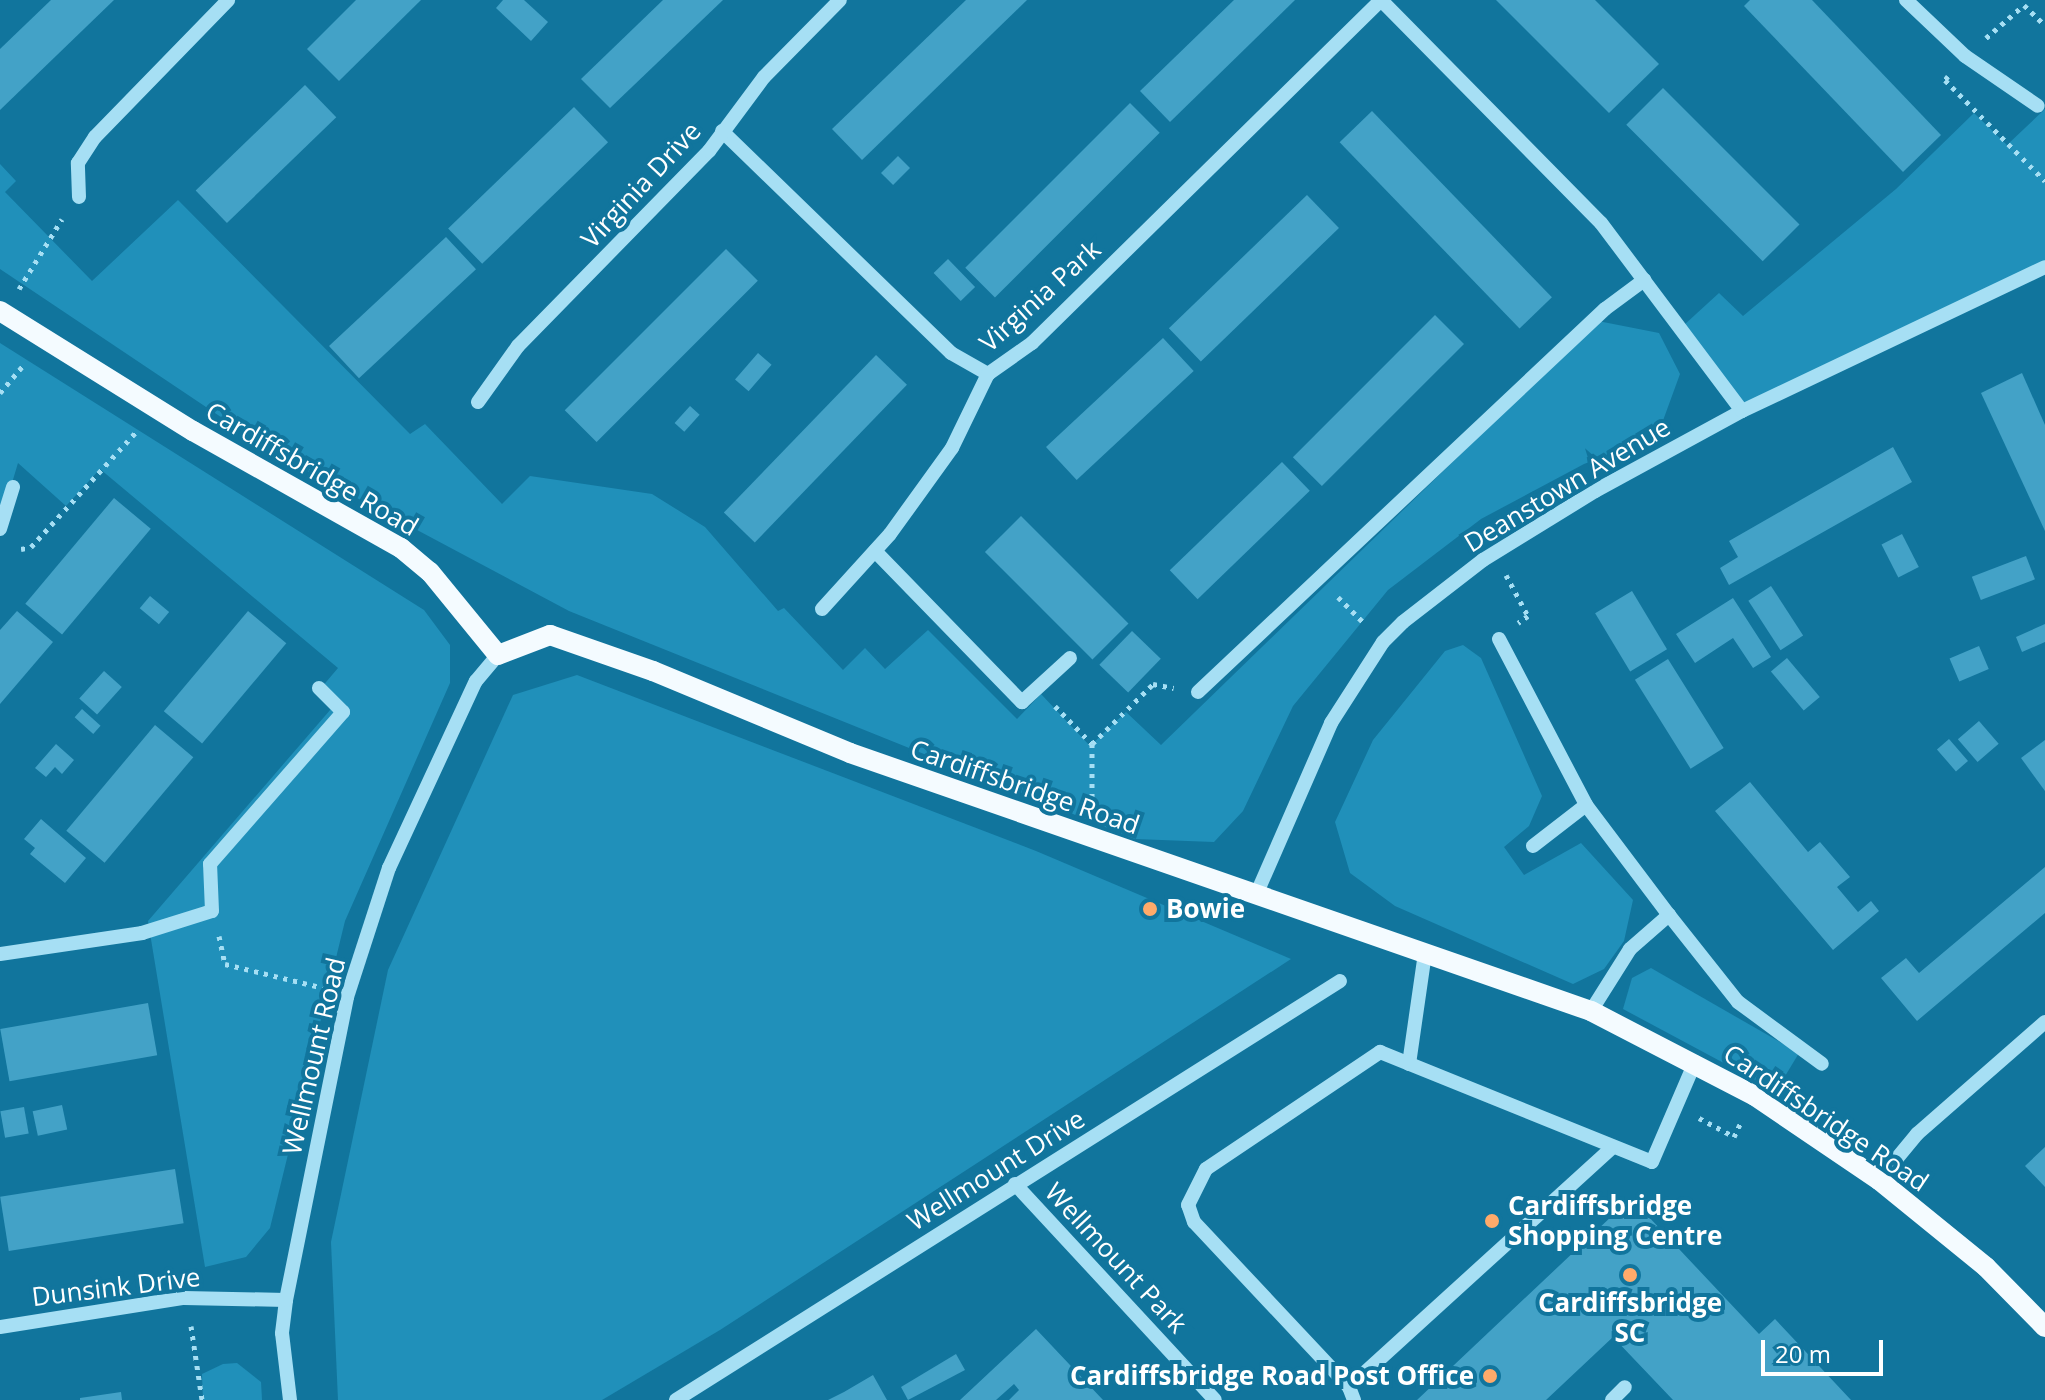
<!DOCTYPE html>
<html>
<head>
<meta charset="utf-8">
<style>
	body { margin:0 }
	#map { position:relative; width:2045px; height:1400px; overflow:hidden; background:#11759d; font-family:"Open Sans",sans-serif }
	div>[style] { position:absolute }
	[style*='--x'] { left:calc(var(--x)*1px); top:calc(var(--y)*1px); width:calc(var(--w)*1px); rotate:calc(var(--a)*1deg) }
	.green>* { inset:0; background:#2090ba }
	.building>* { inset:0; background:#43a2c7; transform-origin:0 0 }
	.path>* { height:5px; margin-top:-2.5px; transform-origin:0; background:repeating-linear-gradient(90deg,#a6dff4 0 4px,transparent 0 10px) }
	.minor>* { height:14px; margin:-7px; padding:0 7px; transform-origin:7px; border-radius:7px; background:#a6dff4 }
	.major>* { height:20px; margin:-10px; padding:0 10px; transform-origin:10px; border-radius:10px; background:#f4fbff }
	.dots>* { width:22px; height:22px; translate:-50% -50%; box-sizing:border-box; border:4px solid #11759d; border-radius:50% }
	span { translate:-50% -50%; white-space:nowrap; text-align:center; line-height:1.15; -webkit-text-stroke:8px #11759d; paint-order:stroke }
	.street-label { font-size:26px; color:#fff }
	.poi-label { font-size:26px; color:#fff; font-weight:700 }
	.left { translate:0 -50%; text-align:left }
	.right { translate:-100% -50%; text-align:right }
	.scale { position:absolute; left:1761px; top:1340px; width:122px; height:36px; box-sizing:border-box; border:4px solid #fff; border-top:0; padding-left:10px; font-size:24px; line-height:28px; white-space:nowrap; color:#fff; -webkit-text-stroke:6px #11759d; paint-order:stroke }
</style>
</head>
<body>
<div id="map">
	<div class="green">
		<i style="clip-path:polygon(2045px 109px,2045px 266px,1743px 408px,1684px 325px,1719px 293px,1743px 316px,1896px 189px,1974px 113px,2007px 145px)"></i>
		<i style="clip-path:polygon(0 164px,16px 181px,5px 192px,92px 281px,178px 200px,410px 434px,425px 424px,502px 504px,530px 476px,652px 494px,705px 527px,778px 611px,784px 608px,843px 670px,865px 648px,885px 669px,928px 630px,1017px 719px,1041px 694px,1090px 746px,1126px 712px,1161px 745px,1598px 321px,1659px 333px,1680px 374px,1657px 437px,1584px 464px,1481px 519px,1388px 590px,1293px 706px,1243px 811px,1214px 842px,1135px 839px,569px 611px,282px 458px,0 269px)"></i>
		<i style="clip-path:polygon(0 343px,424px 610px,450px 645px,450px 683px,345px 921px,270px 1228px,246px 1257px,205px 1267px,148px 921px,337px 702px,321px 688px,338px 668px,100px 469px,66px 506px,18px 463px,0 523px)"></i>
		<i style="clip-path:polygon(1463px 645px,1481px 658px,1542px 796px,1529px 826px,1504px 847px,1524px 875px,1581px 843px,1633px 900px,1624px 941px,1604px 969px,1573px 984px,1395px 906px,1350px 873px,1335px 822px,1373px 740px,1445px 651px)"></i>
		<i style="clip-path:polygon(577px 675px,1036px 851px,1291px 959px,720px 1330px,602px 1400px,338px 1400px,331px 1242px,388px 970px,513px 695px)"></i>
		<i style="clip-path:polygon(1651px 968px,1799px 1053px,1776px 1091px,1623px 1009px,1632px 978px)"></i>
		<i style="clip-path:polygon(237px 1363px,261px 1382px,262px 1400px,203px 1400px,202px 1374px,223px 1364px)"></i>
	</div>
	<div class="building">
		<i style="clip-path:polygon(51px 0,114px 0,0 110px,0 49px)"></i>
		<i style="clip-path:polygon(356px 0,421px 0,339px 81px,307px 49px)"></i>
		<i style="clip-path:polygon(503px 0,524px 0,548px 22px,531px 41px,496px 8px)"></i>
		<i style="clip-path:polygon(663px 0,723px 0,610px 108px,581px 79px)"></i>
		<i style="clip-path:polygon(966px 0,1027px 0,862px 160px,832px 129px)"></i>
		<i style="clip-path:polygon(1234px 0,1295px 0,1170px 122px,1140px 91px)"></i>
		<i style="clip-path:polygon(1496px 0,1595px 0,1659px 64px,1609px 113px)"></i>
		<i style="clip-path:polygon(1750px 0,1812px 0,1941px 135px,1903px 172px,1744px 6px)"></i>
		<i style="left:305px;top:85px;width:45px;height:152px;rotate:46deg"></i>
		<i style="left:1663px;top:88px;width:193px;height:52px;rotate:45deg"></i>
		<i style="left:1130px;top:103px;width:42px;height:233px;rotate:45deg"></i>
		<i style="left:574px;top:107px;width:49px;height:175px;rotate:46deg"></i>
		<i style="left:1372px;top:111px;width:259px;height:45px;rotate:46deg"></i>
		<i style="left:898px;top:156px;width:17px;height:24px;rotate:45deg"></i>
		<i style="left:1307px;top:195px;width:46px;height:192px;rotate:46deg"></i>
		<i style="left:446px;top:237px;width:44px;height:160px;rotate:47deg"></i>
		<i style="left:726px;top:249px;width:45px;height:228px;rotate:45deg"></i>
		<i style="left:948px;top:259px;width:39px;height:20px;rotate:46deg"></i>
		<i style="left:1435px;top:315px;width:41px;height:201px;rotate:45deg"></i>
		<i style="left:1163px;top:338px;width:45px;height:160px;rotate:47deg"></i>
		<i style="left:758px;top:353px;width:18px;height:35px;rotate:41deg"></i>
		<i style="left:876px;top:355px;width:43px;height:219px;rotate:44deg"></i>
		<i style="clip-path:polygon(2022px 373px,2045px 425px,2045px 531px,1981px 393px)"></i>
		<i style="left:690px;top:406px;width:13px;height:23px;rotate:42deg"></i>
		<i style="clip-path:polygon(1893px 447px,1912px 482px,1729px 585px,1720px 568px,1738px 557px,1729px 541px)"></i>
		<i style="left:1282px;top:462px;width:40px;height:156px;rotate:46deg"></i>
		<i style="left:114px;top:498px;width:48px;height:138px;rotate:40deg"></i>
		<i style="left:1021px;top:516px;width:152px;height:51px;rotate:45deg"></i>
		<i style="left:1902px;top:534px;width:37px;height:23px;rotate:63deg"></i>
		<i style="left:2026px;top:556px;width:25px;height:58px;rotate:69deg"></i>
		<i style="left:1771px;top:586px;width:59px;height:27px;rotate:57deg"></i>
		<i style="left:1632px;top:591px;width:68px;height:43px;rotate:59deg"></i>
		<i style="left:150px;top:596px;width:25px;height:16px;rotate:40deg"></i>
		<i style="clip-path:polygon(1733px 598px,1771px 657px,1753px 668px,1733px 638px,1695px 663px,1676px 634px)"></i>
		<i style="clip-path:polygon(17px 611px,53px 642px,0 704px,0 630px)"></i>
		<i style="left:248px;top:611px;width:50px;height:131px;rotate:40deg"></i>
		<i style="clip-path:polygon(2045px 624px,2045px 642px,2022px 652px,2016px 637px)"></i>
		<i style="left:1132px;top:631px;width:40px;height:47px;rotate:44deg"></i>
		<i style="left:1979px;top:646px;width:25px;height:32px;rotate:67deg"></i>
		<i style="left:1787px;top:658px;width:51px;height:21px;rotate:50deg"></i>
		<i style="left:1668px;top:659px;width:105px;height:39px;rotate:58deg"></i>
		<i style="left:104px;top:671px;width:24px;height:37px;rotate:42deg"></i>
		<i style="left:82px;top:709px;width:25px;height:11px;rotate:42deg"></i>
		<i style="left:1979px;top:721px;width:30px;height:28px;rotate:49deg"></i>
		<i style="left:155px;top:725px;width:50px;height:138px;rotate:40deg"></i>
		<i style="left:1949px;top:739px;width:29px;height:16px;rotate:49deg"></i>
		<i style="clip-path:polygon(2045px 740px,2045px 791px,2021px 758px)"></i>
		<i style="clip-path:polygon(56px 744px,74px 760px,62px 774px,55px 767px,46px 777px,35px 768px)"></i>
		<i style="clip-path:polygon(1750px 782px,1808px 852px,1820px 842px,1850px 877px,1837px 887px,1858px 912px,1871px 901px,1879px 911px,1833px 950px,1715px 811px)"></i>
		<i style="clip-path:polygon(41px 819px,86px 858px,65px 883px,30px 854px,35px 848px,24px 839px)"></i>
		<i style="clip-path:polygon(2045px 867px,2045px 913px,1917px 1021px,1881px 978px,1906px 958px,1919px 973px)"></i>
		<i style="left:148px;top:1003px;width:53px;height:150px;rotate:80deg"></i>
		<i style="left:62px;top:1105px;width:25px;height:30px;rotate:78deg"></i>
		<i style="left:24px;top:1107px;width:27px;height:24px;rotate:80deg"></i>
		<i style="clip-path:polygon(2045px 1147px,2045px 1187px,2025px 1166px)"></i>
		<i style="left:175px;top:1169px;width:55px;height:177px;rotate:81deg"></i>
		<i style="clip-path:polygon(1631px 1198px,1759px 1334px,1775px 1319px,1851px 1400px,1673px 1400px,1613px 1337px,1546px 1400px,1417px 1400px)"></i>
		<i style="clip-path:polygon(1036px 1329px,1103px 1400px,1009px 1400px,1019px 1390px,1014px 1384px,996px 1400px,960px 1400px)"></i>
		<i style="clip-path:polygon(956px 1354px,965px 1370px,908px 1400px,901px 1387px)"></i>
		<i style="clip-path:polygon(873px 1375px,887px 1400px,828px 1400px,844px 1392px)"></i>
		<i style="clip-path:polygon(121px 1392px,122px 1400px,80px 1400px,80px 1398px)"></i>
	</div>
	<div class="path">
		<i style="--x:1986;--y:38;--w:50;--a:-41"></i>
		<i style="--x:2024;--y:5;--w:29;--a:44"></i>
		<i style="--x:1948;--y:76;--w:5;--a:127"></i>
		<i style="--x:1945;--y:80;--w:142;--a:45.3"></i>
		<i style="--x:19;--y:289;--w:82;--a:-58.4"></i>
		<i style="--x:0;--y:393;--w:39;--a:-50"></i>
		<i style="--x:21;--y:549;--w:10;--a:-11"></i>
		<i style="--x:31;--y:547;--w:156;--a:-47.6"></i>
		<i style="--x:1506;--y:575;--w:47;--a:61.8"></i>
		<i style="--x:1528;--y:616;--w:12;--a:145"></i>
		<i style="--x:1338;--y:597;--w:38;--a:45"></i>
		<i style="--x:1055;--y:706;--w:53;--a:45.8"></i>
		<i style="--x:1092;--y:744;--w:61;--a:90"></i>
		<i style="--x:1092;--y:744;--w:86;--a:-44.5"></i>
		<i style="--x:1153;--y:684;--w:21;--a:11"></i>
		<i style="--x:219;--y:936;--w:29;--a:78"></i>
		<i style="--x:225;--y:964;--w:102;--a:13.6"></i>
		<i style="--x:1699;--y:1118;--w:40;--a:28"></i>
		<i style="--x:1734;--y:1137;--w:19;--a:-65"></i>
		<i style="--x:191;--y:1326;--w:75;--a:81.5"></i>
	</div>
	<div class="minor">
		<i style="--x:1906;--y:0;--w:81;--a:43.5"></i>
		<i style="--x:1965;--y:56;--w:88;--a:34.4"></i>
		<i style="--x:722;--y:131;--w:319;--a:44.1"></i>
		<i style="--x:951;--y:353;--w:43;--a:29.6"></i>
		<i style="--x:988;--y:374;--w:54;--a:-35.2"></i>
		<i style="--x:1032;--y:343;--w:489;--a:-44.5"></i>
		<i style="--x:1381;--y:0;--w:313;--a:45.4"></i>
		<i style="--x:1601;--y:223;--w:235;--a:53.1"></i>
		<i style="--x:79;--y:197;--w:34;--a:-92"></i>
		<i style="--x:78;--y:163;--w:31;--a:-57"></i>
		<i style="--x:95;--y:137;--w:191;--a:-45.8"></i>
		<i style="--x:478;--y:402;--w:69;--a:-54.5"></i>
		<i style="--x:518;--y:346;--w:273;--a:-45.6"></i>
		<i style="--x:709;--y:151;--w:92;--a:-53.4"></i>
		<i style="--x:764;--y:77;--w:108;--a:-45.4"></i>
		<i style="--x:0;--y:529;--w:44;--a:-72.8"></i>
		<i style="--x:875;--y:551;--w:211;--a:45.8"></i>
		<i style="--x:1022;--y:702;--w:65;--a:-42.5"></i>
		<i style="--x:822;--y:609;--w:101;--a:-47.8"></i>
		<i style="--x:890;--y:534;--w:106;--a:-54.2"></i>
		<i style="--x:952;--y:448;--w:82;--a:-64.1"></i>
		<i style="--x:1499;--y:639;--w:187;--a:62.3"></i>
		<i style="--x:1586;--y:805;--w:138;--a:53"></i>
		<i style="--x:1669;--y:915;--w:111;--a:51.6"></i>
		<i style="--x:1738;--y:1002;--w:104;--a:36.4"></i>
		<i style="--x:1198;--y:692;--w:559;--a:-43.26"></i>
		<i style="--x:1605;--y:309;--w:49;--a:-36.6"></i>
		<i style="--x:1533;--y:846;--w:67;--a:-37.7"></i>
		<i style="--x:1256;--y:895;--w:188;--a:-66.4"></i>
		<i style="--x:1331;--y:723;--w:96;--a:-57.3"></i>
		<i style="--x:1383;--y:642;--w:28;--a:-45"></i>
		<i style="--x:1403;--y:622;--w:101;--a:-37.8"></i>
		<i style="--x:1483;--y:560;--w:132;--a:-31.6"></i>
		<i style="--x:1595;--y:491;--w:167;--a:-28.6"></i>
		<i style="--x:1742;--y:411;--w:335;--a:-25.4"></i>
		<i style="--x:0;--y:954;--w:144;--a:-8.4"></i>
		<i style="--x:142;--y:933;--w:73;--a:-17.4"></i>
		<i style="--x:212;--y:911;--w:47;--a:-92.4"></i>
		<i style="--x:210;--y:864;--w:202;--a:-48.8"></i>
		<i style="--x:343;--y:712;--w:34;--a:-135"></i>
		<i style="--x:1591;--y:1011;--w:73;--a:-57.8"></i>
		<i style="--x:1630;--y:949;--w:52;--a:-41.1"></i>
		<i style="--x:1409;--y:1064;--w:112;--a:-81.8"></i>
		<i style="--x:1879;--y:1180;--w:60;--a:-50.4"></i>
		<i style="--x:1917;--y:1134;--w:170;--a:-41.2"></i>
		<i style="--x:1015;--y:1184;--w:294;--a:47.2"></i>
		<i style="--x:0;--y:1327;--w:186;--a:-9"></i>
		<i style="--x:184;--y:1298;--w:102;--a:1.1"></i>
		<i style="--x:1349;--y:1387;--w:355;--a:-42.3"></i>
		<i style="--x:290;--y:1400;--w:67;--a:-96.8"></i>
		<i style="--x:282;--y:1333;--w:33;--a:-83"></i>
		<i style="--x:286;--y:1300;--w:309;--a:-78.6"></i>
		<i style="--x:347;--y:997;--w:136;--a:-72"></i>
		<i style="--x:389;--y:868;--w:206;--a:-65.1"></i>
		<i style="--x:476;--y:681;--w:34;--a:-50"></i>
		<i style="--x:676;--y:1400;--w:785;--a:-32.25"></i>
		<i style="--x:1354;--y:1400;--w:14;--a:-111"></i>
		<i style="--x:1349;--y:1387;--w:226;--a:-133.2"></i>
		<i style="--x:1194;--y:1222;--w:18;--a:-109"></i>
		<i style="--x:1188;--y:1205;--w:40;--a:-63.4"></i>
		<i style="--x:1206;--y:1169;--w:210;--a:-33.9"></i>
		<i style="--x:1380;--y:1052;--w:293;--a:22"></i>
		<i style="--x:1652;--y:1162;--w:109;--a:-66.7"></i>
		<i style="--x:1612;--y:1400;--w:18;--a:-45"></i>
	</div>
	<div class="major">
		<i style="--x:0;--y:311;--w:227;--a:31.9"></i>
		<i style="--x:193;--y:431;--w:239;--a:29.4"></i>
		<i style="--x:401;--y:548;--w:38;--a:40"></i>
		<i style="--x:430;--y:572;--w:107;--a:50.7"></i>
		<i style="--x:498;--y:655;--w:56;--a:-21"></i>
		<i style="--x:550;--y:635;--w:109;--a:19.3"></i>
		<i style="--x:653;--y:671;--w:213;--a:22.6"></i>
		<i style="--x:850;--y:753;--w:785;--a:19.2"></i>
		<i style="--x:1591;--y:1011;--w:185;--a:27.4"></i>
		<i style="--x:1755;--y:1096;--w:150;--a:34.1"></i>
		<i style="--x:1879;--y:1180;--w:138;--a:39.1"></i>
		<i style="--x:1986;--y:1267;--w:84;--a:45.5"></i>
	</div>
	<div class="dots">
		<i style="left:1150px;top:909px;background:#ffaa6a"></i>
		<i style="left:1492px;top:1221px;background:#ffaa6a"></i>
		<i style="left:1630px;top:1275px;background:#ffaa6a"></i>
		<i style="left:1490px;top:1376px;background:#ffaa6a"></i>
	</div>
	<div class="street-label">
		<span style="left:641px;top:185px;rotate:-47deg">Virginia Drive</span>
		<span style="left:1040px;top:296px;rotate:-42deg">Virginia Park</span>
		<span style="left:312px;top:469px;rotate:30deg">Cardiffsbridge Road</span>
		<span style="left:1567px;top:485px;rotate:-31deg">Deanstown Avenue</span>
		<span style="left:1025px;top:787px;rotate:19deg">Cardiffsbridge Road</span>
		<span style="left:314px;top:1056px;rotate:-77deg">Wellmount Road</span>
		<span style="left:1826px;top:1118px;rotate:34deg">Cardiffsbridge Road</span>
		<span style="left:996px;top:1170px;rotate:-32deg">Wellmount Drive</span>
		<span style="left:1116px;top:1258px;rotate:47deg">Wellmount Park</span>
		<span style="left:116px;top:1287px;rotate:-7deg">Dunsink Drive</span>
	</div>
	<div class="poi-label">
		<span class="left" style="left:1166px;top:909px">Bowie</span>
		<span class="left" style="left:1508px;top:1221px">Cardiffsbridge<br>Shopping Centre</span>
		<span style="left:1630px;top:1318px">Cardiffsbridge<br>SC</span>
		<span class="right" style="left:1474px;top:1376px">Cardiffsbridge Road Post Office</span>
	</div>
	<div class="scale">20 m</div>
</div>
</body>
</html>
